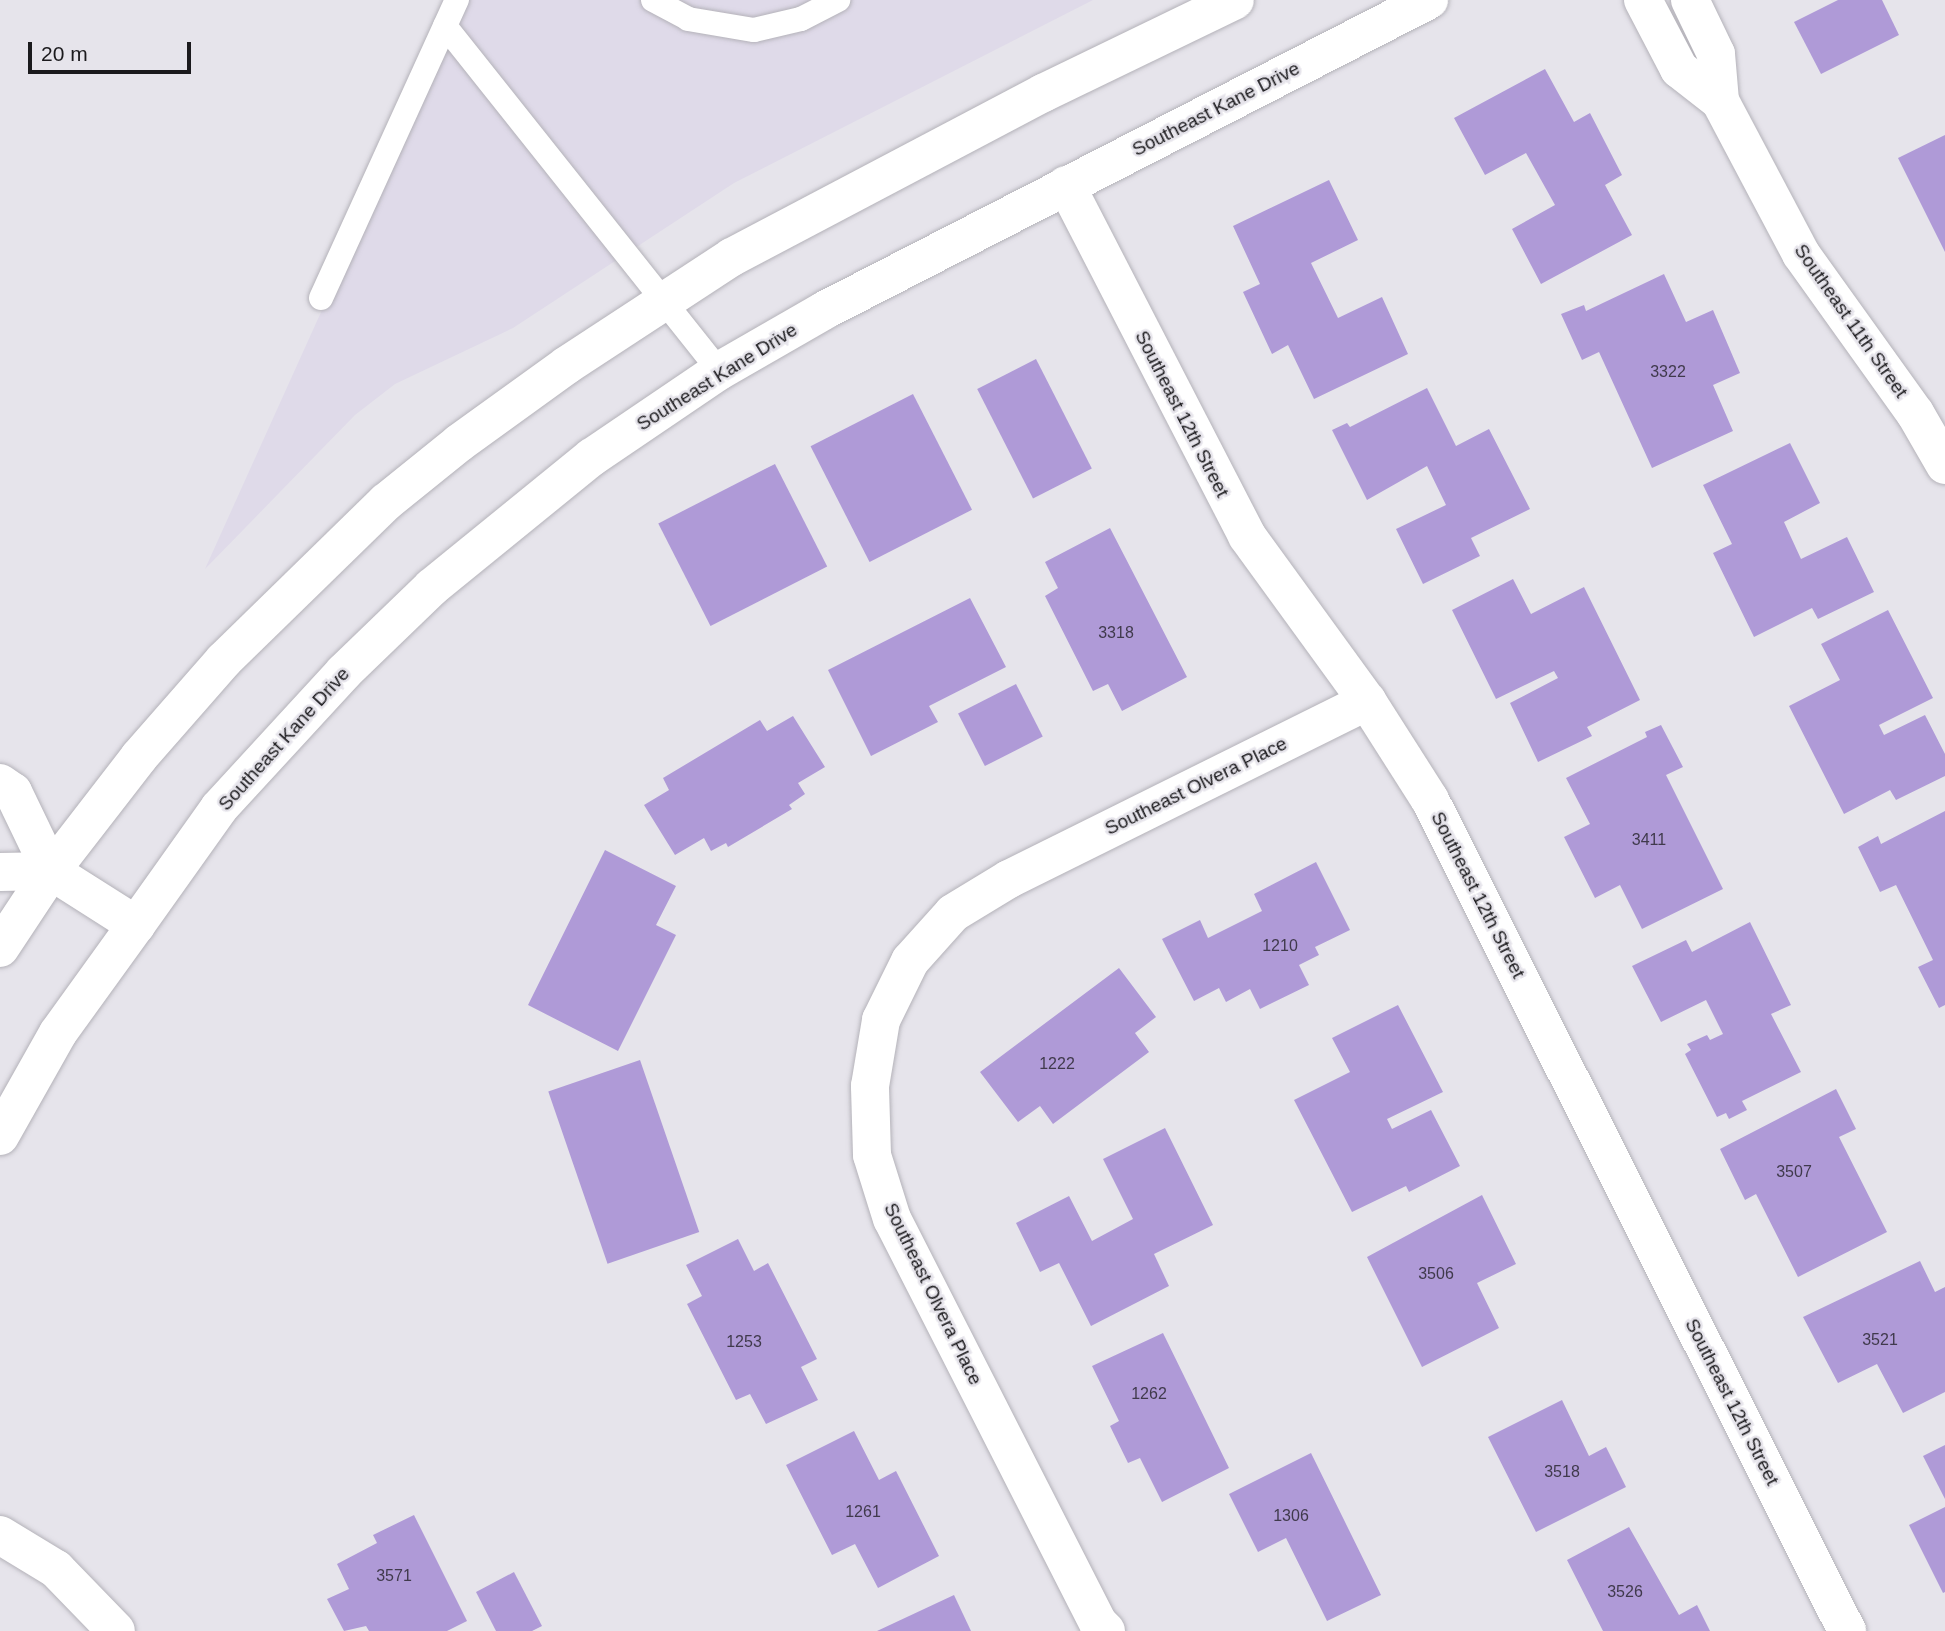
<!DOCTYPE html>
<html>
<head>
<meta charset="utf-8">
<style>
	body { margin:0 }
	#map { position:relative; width:1945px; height:1631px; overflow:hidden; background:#e6e4eb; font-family:Helvetica,sans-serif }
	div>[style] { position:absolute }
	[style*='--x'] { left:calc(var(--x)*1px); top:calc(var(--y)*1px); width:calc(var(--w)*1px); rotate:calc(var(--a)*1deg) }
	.built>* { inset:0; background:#dfdae9 }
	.building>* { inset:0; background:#af9ad7; transform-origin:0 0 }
	.roads { filter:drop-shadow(0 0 2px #b4b2b9) drop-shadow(0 0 2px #b4b2b9) }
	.service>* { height:24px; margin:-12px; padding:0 12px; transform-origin:12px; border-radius:12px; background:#fff }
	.minor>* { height:38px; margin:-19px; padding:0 19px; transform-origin:19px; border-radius:19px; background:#fff }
	.secondary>* { height:38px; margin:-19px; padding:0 19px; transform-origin:19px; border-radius:19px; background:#fff }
	.primary>* { height:38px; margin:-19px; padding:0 19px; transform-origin:19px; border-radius:19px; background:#fff }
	span { translate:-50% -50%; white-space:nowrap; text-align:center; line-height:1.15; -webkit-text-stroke:5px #e6e4eb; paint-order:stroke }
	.number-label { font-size:16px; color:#403a4c }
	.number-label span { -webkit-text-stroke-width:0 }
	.street-label { font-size:19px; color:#1b1a1d }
	.scale { position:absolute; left:28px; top:42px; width:163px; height:32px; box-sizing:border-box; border:4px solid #1b1a1d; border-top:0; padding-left:9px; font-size:21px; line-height:24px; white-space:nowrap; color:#1b1a1d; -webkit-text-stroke:5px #e6e4eb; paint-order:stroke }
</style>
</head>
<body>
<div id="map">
	<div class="built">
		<i style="clip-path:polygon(462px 0,1093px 0,734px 183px,513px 328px,395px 384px,355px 415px,205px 569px)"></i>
	</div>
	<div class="building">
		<i style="clip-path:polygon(1838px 0,1882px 0,1899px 35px,1821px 74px,1794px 22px)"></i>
		<i style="clip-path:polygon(1545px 69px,1574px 122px,1590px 113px,1622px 175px,1605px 185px,1632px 235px,1541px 284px,1512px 229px,1555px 205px,1526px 153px,1485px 175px,1454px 118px)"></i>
		<i style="clip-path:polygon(1945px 135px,1945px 252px,1898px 158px)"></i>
		<i style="clip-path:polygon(1329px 180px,1358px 240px,1311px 263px,1338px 318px,1382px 297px,1408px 354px,1314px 399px,1288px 345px,1272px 354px,1243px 292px,1260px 284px,1233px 226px)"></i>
		<i style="clip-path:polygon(1664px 274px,1686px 322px,1713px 310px,1740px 373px,1713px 385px,1733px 431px,1652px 468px,1599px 352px,1582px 360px,1561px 314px,1584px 305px,1586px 311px)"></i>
		<i style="left:1036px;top:359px;width:123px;height:66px;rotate:63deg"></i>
		<i style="clip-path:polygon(1427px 388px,1456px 446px,1489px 429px,1530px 509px,1471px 538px,1480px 556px,1423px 584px,1396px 529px,1446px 505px,1427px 466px,1367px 500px,1332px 430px,1347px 423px,1350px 427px)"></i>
		<i style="left:913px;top:394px;width:130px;height:115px;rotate:63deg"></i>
		<i style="clip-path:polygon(1790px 443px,1820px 503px,1784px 522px,1801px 559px,1847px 537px,1874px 592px,1818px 619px,1812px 608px,1754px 637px,1713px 553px,1732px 544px,1703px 485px)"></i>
		<i style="left:775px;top:464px;width:115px;height:131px;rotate:63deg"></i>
		<i style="clip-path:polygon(1110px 528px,1187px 677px,1122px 711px,1108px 684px,1093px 691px,1045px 596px,1058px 588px,1045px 562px)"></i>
		<i style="clip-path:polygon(1513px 579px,1531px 614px,1584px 587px,1640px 700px,1587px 727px,1592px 736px,1538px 762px,1510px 703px,1558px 678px,1554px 671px,1496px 699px,1452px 610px)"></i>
		<i style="clip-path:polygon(970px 598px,1006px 667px,929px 706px,938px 722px,871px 756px,828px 670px)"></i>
		<i style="clip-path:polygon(1888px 610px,1933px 698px,1879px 725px,1884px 735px,1925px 715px,1945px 754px,1945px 776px,1896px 800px,1890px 790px,1844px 814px,1789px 706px,1840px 680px,1821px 644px)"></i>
		<i style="left:1016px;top:684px;width:59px;height:65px;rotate:63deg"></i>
		<i style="clip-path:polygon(793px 716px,825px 767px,798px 783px,805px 794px,789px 805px,792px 809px,728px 847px,726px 843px,711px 851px,704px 838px,675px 855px,644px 805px,669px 790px,663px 778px,760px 720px,767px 731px)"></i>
		<i style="clip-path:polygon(1661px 725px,1683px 767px,1666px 775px,1723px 889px,1642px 929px,1620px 885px,1595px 898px,1564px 837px,1590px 824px,1566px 778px,1647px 737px,1645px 732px)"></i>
		<i style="clip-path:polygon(1945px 811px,1945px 1005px,1939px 1008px,1918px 967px,1933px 960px,1896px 885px,1880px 892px,1858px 847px,1878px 836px,1881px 844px)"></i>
		<i style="clip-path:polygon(605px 850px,676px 886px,656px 925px,676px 935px,618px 1051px,528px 1005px)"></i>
		<i style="clip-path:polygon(1316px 862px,1350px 930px,1315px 947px,1319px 955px,1299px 965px,1309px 985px,1260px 1009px,1250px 989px,1226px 1002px,1219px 988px,1194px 1001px,1162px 939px,1200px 920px,1208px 938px,1262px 911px,1254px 894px)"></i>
		<i style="clip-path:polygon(1750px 922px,1791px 1005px,1771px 1014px,1801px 1072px,1742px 1101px,1747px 1110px,1729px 1119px,1726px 1113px,1717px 1117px,1685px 1054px,1691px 1050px,1687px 1044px,1707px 1035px,1710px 1040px,1723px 1034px,1706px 1000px,1661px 1022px,1632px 966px,1686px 940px,1692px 952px)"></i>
		<i style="clip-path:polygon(1119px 968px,1156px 1017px,1135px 1033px,1149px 1052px,1053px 1124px,1040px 1106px,1018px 1122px,980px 1072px)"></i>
		<i style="clip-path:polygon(1398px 1005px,1443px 1092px,1387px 1119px,1392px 1129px,1431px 1110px,1460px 1166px,1409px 1192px,1406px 1186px,1352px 1212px,1294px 1100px,1350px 1072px,1332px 1038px)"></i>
		<i style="left:640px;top:1060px;width:182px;height:97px;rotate:71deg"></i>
		<i style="clip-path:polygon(1836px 1089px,1856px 1129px,1839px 1137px,1887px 1232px,1798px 1277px,1756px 1194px,1745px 1200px,1720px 1149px)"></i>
		<i style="clip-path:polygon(1165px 1128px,1213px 1225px,1154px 1254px,1169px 1286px,1091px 1326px,1059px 1263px,1040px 1272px,1016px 1223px,1069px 1196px,1092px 1241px,1133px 1219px,1103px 1159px)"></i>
		<i style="clip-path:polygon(1482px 1195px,1516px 1264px,1477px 1283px,1499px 1328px,1422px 1367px,1367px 1257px)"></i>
		<i style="clip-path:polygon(738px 1239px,754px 1271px,768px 1263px,817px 1359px,801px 1367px,818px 1400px,766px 1424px,750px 1394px,736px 1400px,687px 1304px,702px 1296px,686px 1265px)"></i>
		<i style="clip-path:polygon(1920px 1261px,1935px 1292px,1945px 1287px,1945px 1392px,1903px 1413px,1877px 1364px,1838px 1383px,1803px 1317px)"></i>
		<i style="clip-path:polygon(1163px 1333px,1229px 1468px,1162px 1502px,1140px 1458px,1128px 1463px,1110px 1426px,1119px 1421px,1092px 1366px)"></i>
		<i style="clip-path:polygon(1562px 1400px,1589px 1456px,1606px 1447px,1626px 1487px,1536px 1532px,1488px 1437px)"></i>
		<i style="clip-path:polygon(854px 1431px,879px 1480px,896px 1471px,939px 1556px,878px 1588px,855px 1544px,832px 1555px,786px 1465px)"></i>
		<i style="clip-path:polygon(1945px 1445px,1945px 1499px,1923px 1456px)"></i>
		<i style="clip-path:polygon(1311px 1453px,1381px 1595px,1327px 1621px,1286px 1538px,1258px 1552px,1229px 1494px)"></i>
		<i style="clip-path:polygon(1945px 1507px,1945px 1592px,1943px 1593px,1909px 1525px)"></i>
		<i style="clip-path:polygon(414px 1515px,467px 1621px,447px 1631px,369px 1631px,366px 1626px,344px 1631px,327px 1599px,349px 1589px,337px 1564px,377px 1543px,373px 1535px)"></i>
		<i style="clip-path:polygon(1629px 1527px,1679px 1615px,1697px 1605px,1710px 1631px,1603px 1631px,1567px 1560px)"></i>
		<i style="clip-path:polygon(514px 1572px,542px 1626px,532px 1631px,496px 1631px,476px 1592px)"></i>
		<i style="clip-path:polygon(954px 1595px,971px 1631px,877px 1631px)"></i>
	</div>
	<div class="roads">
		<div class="service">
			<i style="--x:653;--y:0;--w:40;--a:28"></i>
			<i style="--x:688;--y:19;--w:67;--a:9.5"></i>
			<i style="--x:754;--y:30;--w:48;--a:-13.2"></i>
			<i style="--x:801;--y:19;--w:42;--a:-27.2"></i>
			<i style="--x:445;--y:26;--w:441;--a:51.5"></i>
			<i style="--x:321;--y:298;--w:328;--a:-65.5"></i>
		</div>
		<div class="minor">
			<i style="--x:1643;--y:0;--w:78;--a:62.4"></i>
			<i style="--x:1679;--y:69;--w:52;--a:38"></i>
			<i style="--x:1690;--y:0;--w:60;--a:64.3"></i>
			<i style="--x:1716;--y:54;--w:47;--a:85.1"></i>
			<i style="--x:1720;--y:101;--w:173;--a:62.1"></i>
			<i style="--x:1801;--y:254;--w:196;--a:54.4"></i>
			<i style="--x:1915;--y:413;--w:60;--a:60"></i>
			<i style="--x:1066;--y:185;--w:395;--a:62.7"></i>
			<i style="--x:1247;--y:536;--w:204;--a:54"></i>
			<i style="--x:1367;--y:701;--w:117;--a:57.5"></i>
			<i style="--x:1430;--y:800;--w:930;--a:63.35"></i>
			<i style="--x:0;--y:1535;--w:66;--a:31.3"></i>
			<i style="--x:56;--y:1569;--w:86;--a:45.9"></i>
			<i style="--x:1106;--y:1631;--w:11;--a:-135"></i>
			<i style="--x:1098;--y:1623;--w:453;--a:-117"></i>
			<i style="--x:892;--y:1219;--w:67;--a:-107.4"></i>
			<i style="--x:872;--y:1155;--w:69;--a:-91.7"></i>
			<i style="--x:870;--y:1086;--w:67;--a:-80.5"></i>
			<i style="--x:881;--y:1020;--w:66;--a:-63.8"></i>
			<i style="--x:910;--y:961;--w:64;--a:-48.1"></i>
			<i style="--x:953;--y:913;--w:66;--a:-31.3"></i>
			<i style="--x:1009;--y:879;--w:400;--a:-26.4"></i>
		</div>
		<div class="secondary">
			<i style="--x:0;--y:948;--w:92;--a:-56.5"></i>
			<i style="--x:0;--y:1136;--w:118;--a:-60.6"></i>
			<i style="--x:58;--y:1033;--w:133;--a:-54.2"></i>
		</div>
		<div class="primary">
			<i style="--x:0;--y:783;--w:16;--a:35"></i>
			<i style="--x:13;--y:792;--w:88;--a:64.3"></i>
			<i style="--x:51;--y:871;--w:101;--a:32.4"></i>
			<i style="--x:136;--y:925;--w:143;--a:-54.6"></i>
			<i style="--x:219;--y:808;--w:185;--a:-47.4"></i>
			<i style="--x:344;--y:672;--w:122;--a:-44"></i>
			<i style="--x:432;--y:587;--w:206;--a:-39.1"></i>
			<i style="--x:592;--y:457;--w:153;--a:-34.1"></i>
			<i style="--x:719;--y:371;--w:122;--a:-29.9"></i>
			<i style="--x:825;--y:310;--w:679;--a:-27.17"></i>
			<i style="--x:51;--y:871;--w:144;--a:-52.3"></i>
			<i style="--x:139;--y:757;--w:129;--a:-48.8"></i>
			<i style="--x:224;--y:660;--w:226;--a:-44.3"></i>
			<i style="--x:386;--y:502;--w:94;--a:-38.9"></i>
			<i style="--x:459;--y:443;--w:133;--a:-35.8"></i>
			<i style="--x:567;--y:365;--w:197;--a:-33.2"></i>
			<i style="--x:732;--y:257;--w:352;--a:-27.8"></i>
			<i style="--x:1043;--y:93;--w:213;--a:-25.8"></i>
			<i style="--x:0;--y:872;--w:51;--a:-1.1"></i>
		</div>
	</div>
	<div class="number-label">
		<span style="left:1668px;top:372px">3322</span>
		<span style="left:1116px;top:633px">3318</span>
		<span style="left:1649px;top:840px">3411</span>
		<span style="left:1280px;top:946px">1210</span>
		<span style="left:1057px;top:1064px">1222</span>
		<span style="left:1794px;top:1172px">3507</span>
		<span style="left:1436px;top:1274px">3506</span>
		<span style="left:1880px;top:1340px">3521</span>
		<span style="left:744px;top:1342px">1253</span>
		<span style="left:1149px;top:1394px">1262</span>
		<span style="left:1562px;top:1472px">3518</span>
		<span style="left:863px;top:1512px">1261</span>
		<span style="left:1291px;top:1516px">1306</span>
		<span style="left:394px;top:1576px">3571</span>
		<span style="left:1625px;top:1592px">3526</span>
	</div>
	<div class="street-label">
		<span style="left:1216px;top:109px;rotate:-27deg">Southeast Kane Drive</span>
		<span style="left:1851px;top:321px;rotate:55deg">Southeast 11th Street</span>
		<span style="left:717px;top:377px;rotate:-32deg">Southeast Kane Drive</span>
		<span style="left:1182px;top:414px;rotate:63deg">Southeast 12th Street</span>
		<span style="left:284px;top:739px;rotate:-48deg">Southeast Kane Drive</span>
		<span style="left:1196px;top:786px;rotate:-26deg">Southeast Olvera Place</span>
		<span style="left:1478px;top:895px;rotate:63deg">Southeast 12th Street</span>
		<span style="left:933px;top:1294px;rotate:64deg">Southeast Olvera Place</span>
		<span style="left:1732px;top:1402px;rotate:63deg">Southeast 12th Street</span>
	</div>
	<div class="scale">20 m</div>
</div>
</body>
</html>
